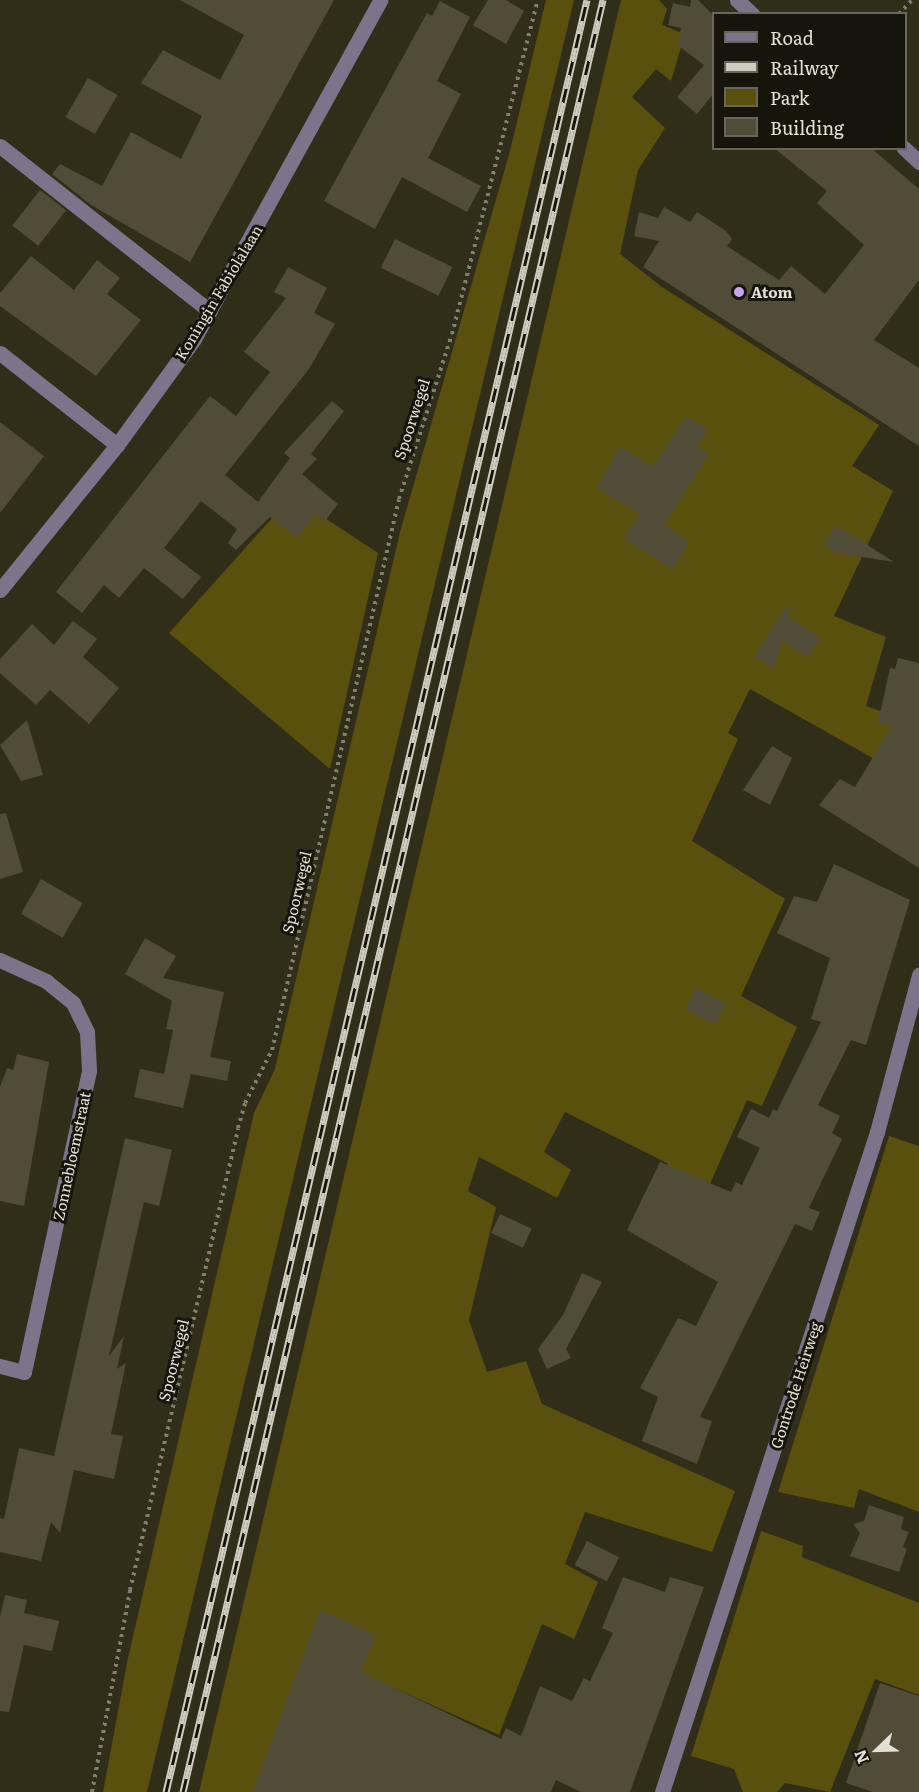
<!DOCTYPE html>
<html>
<head>
<meta charset="utf-8">
<style>
	body { margin:0 }
	#map { position:relative; width:919px; height:1792px; overflow:hidden; background:#302d19; font-family:Literata,serif }
	div>[style] { position:absolute }
	[style*='--x'] { left:calc(var(--x)*1px); top:calc(var(--y)*1px); width:calc(var(--w)*1px); rotate:calc(var(--a)*1deg) }
	.green>* { inset:0; background:#5a500d }
	.building>* { inset:0; background:#504c38; transform-origin:0 0 }
	.path>* { height:4px; margin-top:-2px; transform-origin:0; background:repeating-linear-gradient(90deg,#817f6e 0 3px,transparent 0 7.5px) }
	.minor>* { height:15px; margin:-7.5px; padding:0 7.5px; transform-origin:7.5px; border-radius:7.5px; background:#7d738b }
	.rail>* { height:7px; margin-top:-3.5px; transform-origin:0; background:repeating-linear-gradient(90deg,#16150c 0 14px,#cfcdc0 0 28px); box-sizing:border-box; border-block:2px solid #cfcdc0 }
	.dots>* { width:16px; height:16px; translate:-50% -50%; box-sizing:border-box; border:3px solid #16150c; border-radius:50% }
	span { translate:-50% -50%; white-space:nowrap; text-align:center; line-height:1.15; -webkit-text-stroke:6px #16150c; paint-order:stroke }
	.street-label { font-size:15px; color:#e2e0d4 }
	.poi-label { font-size:15px; color:#e2e0d4; font-weight:700 }
	.left { translate:0 -50%; text-align:left }
	.legend { position:absolute; left:712px; top:12px; width:195px; height:138px; box-sizing:border-box; background:#16150c; border:2px solid #68665c; margin:0; padding:8px 10px; list-style:none; font-size:18px; color:#e2e0d4 }
	.legend li { display:flex; align-items:center; gap:12px; height:30px }
	.legend b { width:30px; border:2px solid #68665c }
	.north { position:absolute; left:847px; top:1720px; width:60px; height:60px; -webkit-text-stroke:4px #16150c; paint-order:stroke; rotate:247deg; font-size:16px; font-weight:700; line-height:24px; text-align:center; color:#e2e0d4 }
	.north::after { content:''; display:block; margin:auto; width:21px; height:27px; background:#e2e0d4; clip-path:polygon(50% 0,100% 100%,50% 72%,0 100%) }
</style>
</head>
<body>
<div id="map">
	<div class="green">
		<i style="clip-path:polygon(546px 0,574px 0,147px 1792px,103px 1792px,128px 1658px,254px 1113px,275px 1069px,400px 532px,510px 151px)"></i>
		<i style="clip-path:polygon(621px 0,659px 0,667px 9px,662px 25px,685px 34px,671px 81px,656px 69px,632px 97px,665px 128px,638px 170px,620px 254px,662px 287px,879px 425px,852px 466px,893px 491px,834px 616px,886px 637px,866px 706px,919px 725px,919px 784px,750px 689px,728px 733px,738px 739px,692px 841px,785px 899px,741px 996px,797px 1027px,762px 1106px,747px 1100px,702px 1202px,670px 1182px,667px 1163px,565px 1112px,544px 1152px,571px 1170px,557px 1198px,479px 1157px,468px 1191px,496px 1207px,469px 1320px,487px 1372px,526px 1361px,542px 1404px,735px 1491px,712px 1552px,585px 1512px,565px 1564px,598px 1582px,574px 1639px,542px 1624px,499px 1735px,307px 1649px,258px 1792px,199px 1792px)"></i>
		<i style="clip-path:polygon(292px 496px,378px 553px,330px 769px,169px 633px)"></i>
		<i style="clip-path:polygon(889px 1136px,919px 1146px,919px 1512px,859px 1489px,854px 1508px,778px 1492px)"></i>
		<i style="clip-path:polygon(761px 1531px,803px 1546px,802px 1557px,919px 1603px,919px 1695px,875px 1679px,830px 1792px,785px 1783px,777px 1792px,743px 1792px,734px 1769px,691px 1756px)"></i>
	</div>
	<div class="building">
		<i style="clip-path:polygon(180px 0,334px 0,190px 262px,91px 205px,52px 174px,60px 164px,102px 186px,131px 132px,181px 159px,202px 116px,141px 83px,163px 50px,220px 80px,244px 35px)"></i>
		<i style="clip-path:polygon(488px 0,506px 0,524px 11px,506px 44px,473px 25px)"></i>
		<i style="clip-path:polygon(691px 0,698px 0,714px 16px,714px 93px,697px 114px,677px 97px,704px 65px,677px 45px,681px 28px,668px 25px,673px 3px,690px 7px)"></i>
		<i style="clip-path:polygon(440px 1px,470px 17px,437px 81px,461px 94px,428px 158px,481px 186px,467px 212px,402px 177px,375px 229px,324px 201px,427px 13px,432px 16px)"></i>
		<i style="left:88px;top:78px;width:34px;height:45px;rotate:30deg"></i>
		<i style="clip-path:polygon(774px 148px,871px 148px,919px 189px,919px 280px,874px 340px,919px 368px,919px 446px,643px 267px,659px 241px,634px 236px,639px 212px,658px 218px,664px 207px,690px 222px,697px 212px,726px 231px,732px 239px,727px 246px,779px 280px,791px 266px,825px 294px,864px 245px,817px 203px,827px 191px)"></i>
		<i style="left:40px;top:190px;width:33px;height:45px;rotate:38deg"></i>
		<i style="left:395px;top:239px;width:64px;height:32px;rotate:26deg"></i>
		<i style="clip-path:polygon(31px 256px,74px 290px,97px 260px,120px 278px,107px 294px,141px 320px,96px 376px,0 306px,0 293px)"></i>
		<i style="clip-path:polygon(288px 267px,327px 288px,314px 313px,335px 324px,309px 369px,225px 475px,258px 502px,290px 458px,284px 453px,332px 401px,344px 411px,311px 454px,317px 459px,302px 474px,338px 504px,325px 521px,316px 514px,297px 538px,270px 517px,236px 550px,228px 543px,237px 529px,201px 501px,164px 548px,201px 577px,183px 599px,144px 568px,119px 598px,104px 585px,82px 613px,56px 592px,210px 396px,236px 416px,270px 372px,244px 352px,286px 298px,274px 292px)"></i>
		<i style="clip-path:polygon(686px 416px,708px 429px,697px 447px,709px 454px,664px 525px,690px 542px,672px 569px,624px 539px,640px 514px,597px 488px,620px 446px,653px 467px)"></i>
		<i style="clip-path:polygon(0 422px,44px 456px,0 513px)"></i>
		<i style="clip-path:polygon(836px 525px,894px 562px,836px 553px,823px 544px)"></i>
		<i style="clip-path:polygon(787px 606px,791px 607px,788px 617px,821px 638px,808px 657px,782px 641px,774px 669px,754px 656px)"></i>
		<i style="clip-path:polygon(73px 621px,97px 639px,83px 657px,119px 688px,89px 724px,50px 690px,36px 705px,0 673px,0 659px,32px 624px,54px 645px)"></i>
		<i style="clip-path:polygon(898px 658px,919px 663px,919px 868px,819px 805px,840px 779px,855px 787px,892px 726px,878px 723px,890px 668px,895px 669px)"></i>
		<i style="clip-path:polygon(27px 720px,43px 775px,21px 781px,0 745px)"></i>
		<i style="clip-path:polygon(772px 746px,792px 758px,770px 805px,743px 790px)"></i>
		<i style="clip-path:polygon(6px 813px,23px 872px,0 879px,0 814px)"></i>
		<i style="clip-path:polygon(834px 864px,910px 900px,866px 1045px,851px 1040px,818px 1105px,840px 1116px,832px 1133px,842px 1139px,809px 1208px,820px 1212px,812px 1231px,795px 1224px,700px 1417px,712px 1421px,697px 1464px,642px 1441px,658px 1397px,640px 1388px,678px 1318px,696px 1326px,718px 1282px,627px 1230px,660px 1162px,731px 1192px,736px 1182px,742px 1185px,760px 1148px,737px 1137px,751px 1109px,769px 1118px,773px 1109px,777px 1111px,821px 1022px,811px 1019px,830px 958px,777px 933px,794px 896px,817px 902px)"></i>
		<i style="left:41px;top:879px;width:48px;height:40px;rotate:30deg"></i>
		<i style="clip-path:polygon(145px 938px,176px 956px,163px 978px,224px 992px,210px 1057px,231px 1061px,227px 1081px,191px 1074px,183px 1108px,134px 1097px,140px 1069px,164px 1074px,173px 1030px,166px 1029px,172px 1001px,125px 974px)"></i>
		<i style="left:696px;top:988px;width:34px;height:24px;rotate:27deg"></i>
		<i style="clip-path:polygon(17px 1054px,49px 1062px,24px 1206px,0 1201px,0 1087px,7px 1068px,13px 1070px)"></i>
		<i style="clip-path:polygon(125px 1138px,172px 1150px,159px 1206px,144px 1202px,109px 1356px,124px 1336px,117px 1369px,126px 1363px,111px 1434px,123px 1436px,114px 1479px,74px 1470px,60px 1533px,51px 1522px,41px 1561px,0 1552px,0 1518px,4px 1519px,19px 1448px,54px 1456px)"></i>
		<i style="left:500px;top:1214px;width:35px;height:21px;rotate:25deg"></i>
		<i style="clip-path:polygon(582px 1273px,602px 1282px,566px 1349px,571px 1358px,547px 1369px,538px 1349px,563px 1315px)"></i>
		<i style="clip-path:polygon(869px 1505px,904px 1517px,901px 1529px,909px 1532px,903px 1547px,907px 1549px,899px 1572px,850px 1556px,860px 1533px,853px 1524px,864px 1521px)"></i>
		<i style="left:587px;top:1541px;width:36px;height:27px;rotate:27deg"></i>
		<i style="clip-path:polygon(623px 1577px,665px 1592px,670px 1577px,704px 1587px,630px 1792px,581px 1792px,556px 1780px,551px 1792px,253px 1792px,320px 1610px,376px 1635px,361px 1672px,501px 1739px,506px 1728px,521px 1736px,540px 1686px,572px 1701px,584px 1678px,590px 1681px,613px 1633px,602px 1628px)"></i>
		<i style="clip-path:polygon(5px 1595px,27px 1600px,24px 1613px,59px 1621px,52px 1651px,24px 1645px,9px 1712px,0 1711px,0 1617px)"></i>
		<i style="clip-path:polygon(880px 1683px,919px 1696px,919px 1792px,873px 1792px,846px 1783px)"></i>
	</div>
	<div class="path">
		<i style="--x:899;--y:14;--w:19;--a:-47"></i>
		<i style="--x:92;--y:1792;--w:206;--a:-79.3"></i>
		<i style="--x:130;--y:1590;--w:474;--a:-76.8"></i>
		<i style="--x:238;--y:1128;--w:26;--a:-74"></i>
		<i style="--x:245;--y:1103;--w:59;--a:-63"></i>
		<i style="--x:272;--y:1050;--w:565;--a:-77.02"></i>
		<i style="--x:399;--y:499;--w:173;--a:-72.2"></i>
		<i style="--x:452;--y:334;--w:345;--a:-75.6"></i>
	</div>
	<div class="minor">
		<i style="--x:737;--y:0;--w:21;--a:43"></i>
		<i style="--x:0;--y:146;--w:267;--a:38.2"></i>
		<i style="--x:904;--y:148;--w:21;--a:43"></i>
		<i style="--x:0;--y:353;--w:149;--a:38.2"></i>
		<i style="--x:0;--y:590;--w:186;--a:-51.1"></i>
		<i style="--x:117;--y:445;--w:131;--a:-54"></i>
		<i style="--x:194;--y:339;--w:387;--a:-61.2"></i>
		<i style="--x:0;--y:960;--w:51;--a:24.5"></i>
		<i style="--x:46;--y:981;--w:35;--a:39"></i>
		<i style="--x:73;--y:1003;--w:32;--a:64"></i>
		<i style="--x:87;--y:1032;--w:39;--a:87"></i>
		<i style="--x:89;--y:1071;--w:308;--a:102.2"></i>
		<i style="--x:24;--y:1372;--w:25;--a:-166"></i>
		<i style="--x:662;--y:1792;--w:694;--a:-71.96"></i>
		<i style="--x:877;--y:1132;--w:163;--a:-75"></i>
	</div>
	<div class="rail">
		<i style="--x:166;--y:1792;--w:1841;--a:-76.78"></i>
		<i style="--x:183;--y:1792;--w:1841;--a:-76.81"></i>
	</div>
	<div class="dots">
		<i style="left:739px;top:292px;background:#c6a6f0"></i>
	</div>
	<div class="street-label">
		<span style="left:218px;top:292px;rotate:-59deg">Koningin Fabiolalaan</span>
		<span style="left:411px;top:419px;rotate:-72deg">Spoorwegel</span>
		<span style="left:296px;top:892px;rotate:-77deg">Spoorwegel</span>
		<span style="left:71px;top:1156px;rotate:-78deg">Zonnebloemstraat</span>
		<span style="left:173px;top:1360px;rotate:-76deg">Spoorwegel</span>
		<span style="left:795px;top:1385px;rotate:-72deg">Gontrode Heirweg</span>
	</div>
	<div class="poi-label">
		<span class="left" style="left:751px;top:292px">Atom</span>
	</div>
	<ul class="legend">
	<li><b style="height:8px;background:#7d738b"></b>Road</li>
	<li><b style="height:8px;background:#cfcdc0"></b>Railway</li>
	<li><b style="height:16px;background:#5a500d"></b>Park</li>
	<li><b style="height:16px;background:#504c38"></b>Building</li>
	</ul>
	<div class="north">N</div>
</div>
</body>
</html>
